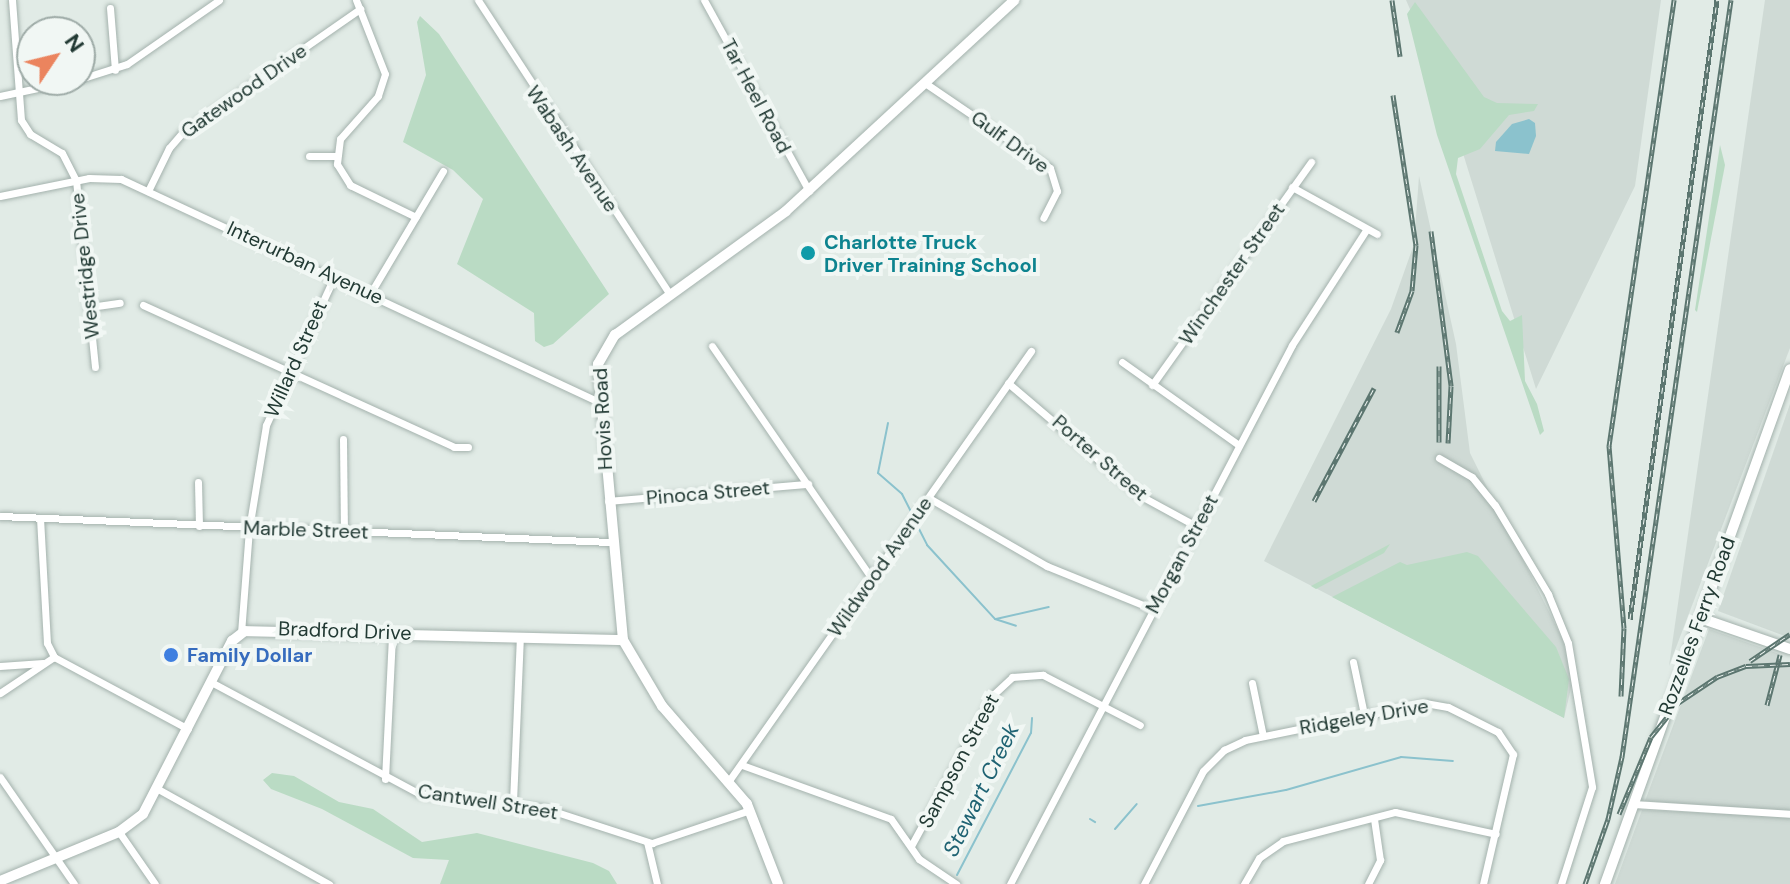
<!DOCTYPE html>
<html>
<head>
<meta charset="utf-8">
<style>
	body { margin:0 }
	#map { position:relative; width:1790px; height:884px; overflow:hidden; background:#e1ebe6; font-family:"DM Sans",sans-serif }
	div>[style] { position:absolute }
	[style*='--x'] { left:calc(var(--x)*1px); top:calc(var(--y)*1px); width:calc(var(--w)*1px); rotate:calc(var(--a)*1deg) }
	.built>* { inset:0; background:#cfdad5 }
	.green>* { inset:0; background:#badbc4 }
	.water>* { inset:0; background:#8bc2cd }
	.stream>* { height:2px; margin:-1px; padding:0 1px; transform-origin:1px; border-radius:1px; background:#8bc2cd }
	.roads { filter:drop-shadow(0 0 2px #a4b2ad) drop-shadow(0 0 2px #a4b2ad) }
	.street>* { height:7px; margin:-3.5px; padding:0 3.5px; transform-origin:3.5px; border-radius:3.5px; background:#fff }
	.secondary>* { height:10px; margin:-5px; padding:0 5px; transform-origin:5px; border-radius:5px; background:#fff }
	.rail>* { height:5px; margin-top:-2.5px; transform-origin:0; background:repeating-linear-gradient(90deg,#f1f7f4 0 6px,#5c7670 0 12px); box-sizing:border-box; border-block:2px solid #5c7670 }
	.dots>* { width:22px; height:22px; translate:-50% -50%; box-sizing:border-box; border:4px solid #f1f7f4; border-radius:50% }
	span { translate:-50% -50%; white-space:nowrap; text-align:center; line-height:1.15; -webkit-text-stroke:8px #f1f7f4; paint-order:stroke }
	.street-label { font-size:20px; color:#223a34 }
	.culture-label { font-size:20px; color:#0d838f; font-weight:700 }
	.left { translate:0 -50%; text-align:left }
	.shop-label { font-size:20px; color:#366cbe; font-weight:700 }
	.water-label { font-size:22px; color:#1f6373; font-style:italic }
	.north { position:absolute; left:16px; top:16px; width:80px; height:80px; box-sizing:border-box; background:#f1f7f4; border:2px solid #9eaba7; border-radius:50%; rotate:55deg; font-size:22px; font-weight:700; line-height:32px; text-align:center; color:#223a34 }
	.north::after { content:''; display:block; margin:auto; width:28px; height:36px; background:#eb845e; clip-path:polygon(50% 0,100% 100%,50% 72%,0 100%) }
</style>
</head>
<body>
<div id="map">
	<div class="built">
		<i style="clip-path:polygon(1406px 0,1661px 0,1635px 186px,1536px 389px,1439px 76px)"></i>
		<i style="clip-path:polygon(1765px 0,1790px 0,1790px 348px,1669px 666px)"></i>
		<i style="clip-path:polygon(1419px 176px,1456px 344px,1470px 453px,1563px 640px,1573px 680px,1564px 718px,1264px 561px,1391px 309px,1414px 244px)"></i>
		<i style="clip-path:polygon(1790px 404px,1790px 638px,1718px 611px)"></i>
		<i style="clip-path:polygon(1709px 629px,1782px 655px,1780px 661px,1790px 665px,1790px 811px,1645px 801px)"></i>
		<i style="clip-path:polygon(1642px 810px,1790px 817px,1790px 884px,1615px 884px)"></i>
	</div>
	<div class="green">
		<i style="clip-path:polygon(1415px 2px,1484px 97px,1497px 103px,1538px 104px,1534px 111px,1509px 115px,1480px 149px,1458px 158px,1456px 174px,1502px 311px,1510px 321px,1522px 315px,1525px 381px,1537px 404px,1544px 431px,1540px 435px,1437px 135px,1407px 14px)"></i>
		<i style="clip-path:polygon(420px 16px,439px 34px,609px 294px,553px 344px,544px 347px,535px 341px,534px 313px,457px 264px,483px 199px,453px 170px,403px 142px,426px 75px,417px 22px)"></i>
		<i style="clip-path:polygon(1720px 145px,1725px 165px,1697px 312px,1695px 310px)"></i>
		<i style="clip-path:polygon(1390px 544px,1384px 553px,1316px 589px,1311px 586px)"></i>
		<i style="clip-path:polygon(1467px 552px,1478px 556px,1556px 647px,1569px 679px,1564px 718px,1332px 597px,1400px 562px,1407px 565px)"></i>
		<i style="clip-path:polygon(272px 773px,294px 776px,339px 802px,373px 809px,422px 842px,477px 833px,593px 863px,609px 871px,617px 884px,440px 884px,449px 860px,413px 858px,322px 809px,271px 789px,263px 780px)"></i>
	</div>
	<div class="water">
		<i style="clip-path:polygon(1529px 119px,1535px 123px,1536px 136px,1529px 154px,1495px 151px,1496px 142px,1512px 124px)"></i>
	</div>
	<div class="stream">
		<i style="--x:888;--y:423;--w:51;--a:101.3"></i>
		<i style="--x:878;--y:473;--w:32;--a:41"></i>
		<i style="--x:902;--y:494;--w:20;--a:63"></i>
		<i style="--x:917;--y:525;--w:22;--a:63"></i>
		<i style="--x:927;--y:545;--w:100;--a:47.4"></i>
		<i style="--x:995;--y:619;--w:22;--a:18"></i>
		<i style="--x:996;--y:619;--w:54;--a:-12.8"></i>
		<i style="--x:1198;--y:806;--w:89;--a:-10.3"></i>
		<i style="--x:1286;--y:790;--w:120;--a:-16"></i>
		<i style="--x:1401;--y:757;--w:52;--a:4.4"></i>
		<i style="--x:1090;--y:819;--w:6;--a:31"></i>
		<i style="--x:1115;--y:829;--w:33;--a:-49"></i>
		<i style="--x:957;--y:875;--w:160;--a:-62.5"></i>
		<i style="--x:1031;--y:733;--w:15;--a:-86"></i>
	</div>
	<div class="roads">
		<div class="street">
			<i style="--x:12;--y:0;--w:120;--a:85.7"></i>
			<i style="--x:21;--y:120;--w:17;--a:57"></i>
			<i style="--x:30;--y:134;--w:37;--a:31"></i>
			<i style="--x:62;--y:153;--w:30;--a:63"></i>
			<i style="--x:76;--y:180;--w:188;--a:84.2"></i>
			<i style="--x:356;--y:0;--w:79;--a:68.6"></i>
			<i style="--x:385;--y:74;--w:23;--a:108"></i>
			<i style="--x:378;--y:96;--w:57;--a:131.5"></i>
			<i style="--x:340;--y:139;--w:25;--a:97"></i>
			<i style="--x:337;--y:164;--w:25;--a:58"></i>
			<i style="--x:350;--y:185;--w:73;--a:25.9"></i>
			<i style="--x:478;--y:0;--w:352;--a:56.9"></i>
			<i style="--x:704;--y:0;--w:218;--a:61.2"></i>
			<i style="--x:110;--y:8;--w:62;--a:85.4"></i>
			<i style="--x:80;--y:79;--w:49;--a:-17.7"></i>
			<i style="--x:127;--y:64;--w:112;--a:-34.8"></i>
			<i style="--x:925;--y:83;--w:151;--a:34.2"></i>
			<i style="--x:1050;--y:168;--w:24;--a:73"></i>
			<i style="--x:1057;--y:191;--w:30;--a:117"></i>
			<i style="--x:0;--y:96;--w:77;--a:-12"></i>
			<i style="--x:309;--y:156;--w:27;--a:0"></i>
			<i style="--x:1292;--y:187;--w:97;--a:28.9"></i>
			<i style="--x:148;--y:191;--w:48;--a:-64"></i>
			<i style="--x:169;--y:148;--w:21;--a:-49"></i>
			<i style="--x:183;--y:132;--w:216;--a:-34.8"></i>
			<i style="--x:0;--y:196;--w:91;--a:-11.4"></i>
			<i style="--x:89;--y:178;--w:32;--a:2"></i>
			<i style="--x:121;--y:179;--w:527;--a:25.01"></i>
			<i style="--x:370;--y:294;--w:143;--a:-59.3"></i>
			<i style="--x:143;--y:305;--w:342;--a:24.5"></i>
			<i style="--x:454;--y:447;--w:14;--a:0"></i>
			<i style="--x:90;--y:307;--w:30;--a:-8"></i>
			<i style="--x:712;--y:346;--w:283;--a:55.5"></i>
			<i style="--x:1122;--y:362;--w:143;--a:35.4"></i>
			<i style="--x:1008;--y:383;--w:175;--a:40.4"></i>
			<i style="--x:1141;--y:496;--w:63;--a:28.6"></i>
			<i style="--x:1152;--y:385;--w:274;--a:-54.5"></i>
			<i style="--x:343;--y:439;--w:91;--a:89.4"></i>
			<i style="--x:1439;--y:458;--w:38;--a:30"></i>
			<i style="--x:1472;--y:477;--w:36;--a:51"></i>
			<i style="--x:1495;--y:505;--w:104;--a:59.2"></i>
			<i style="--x:1548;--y:594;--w:53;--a:67.8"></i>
			<i style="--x:1568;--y:643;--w:146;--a:80.5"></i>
			<i style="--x:1592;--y:787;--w:102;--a:107.7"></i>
			<i style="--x:198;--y:482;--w:44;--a:88.7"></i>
			<i style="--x:929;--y:498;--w:136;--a:30"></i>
			<i style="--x:1047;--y:566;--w:114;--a:22.1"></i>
			<i style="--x:608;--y:501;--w:201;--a:-4.9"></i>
			<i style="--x:0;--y:516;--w:612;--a:2.44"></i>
			<i style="--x:40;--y:518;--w:125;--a:86.8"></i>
			<i style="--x:47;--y:643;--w:16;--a:63"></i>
			<i style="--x:241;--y:633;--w:104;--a:-85.6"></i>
			<i style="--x:249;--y:529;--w:105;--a:-80.7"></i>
			<i style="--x:266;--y:425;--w:163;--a:-65.3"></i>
			<i style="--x:54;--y:657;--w:152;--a:28.2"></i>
			<i style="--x:1353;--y:662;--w:53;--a:78.1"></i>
			<i style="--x:0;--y:666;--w:43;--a:-4"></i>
			<i style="--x:211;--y:682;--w:237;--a:28.2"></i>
			<i style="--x:420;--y:794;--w:125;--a:6.4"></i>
			<i style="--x:544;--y:808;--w:114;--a:18"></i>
			<i style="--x:652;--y:843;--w:103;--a:-18.6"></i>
			<i style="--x:1252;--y:683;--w:54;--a:78.3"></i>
			<i style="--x:0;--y:693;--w:65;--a:-33.7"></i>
			<i style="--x:742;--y:765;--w:158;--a:19.9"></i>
			<i style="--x:891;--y:819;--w:49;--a:55"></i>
			<i style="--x:919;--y:859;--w:45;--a:34"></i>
			<i style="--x:0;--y:777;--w:130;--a:55.3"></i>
			<i style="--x:385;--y:779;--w:145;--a:-87.2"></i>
			<i style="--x:728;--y:782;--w:527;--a:-54.89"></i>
			<i style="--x:158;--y:789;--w:196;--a:29.1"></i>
			<i style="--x:513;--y:802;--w:165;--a:-87.6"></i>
			<i style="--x:1633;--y:804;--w:157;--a:3.6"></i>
			<i style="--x:119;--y:832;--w:63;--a:55.3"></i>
			<i style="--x:647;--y:842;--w:43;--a:76.6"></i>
			<i style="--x:911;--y:846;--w:173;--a:-61.4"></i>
			<i style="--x:994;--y:694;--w:25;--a:-43"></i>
			<i style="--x:1012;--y:677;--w:31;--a:-4"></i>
			<i style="--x:1043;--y:675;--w:109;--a:27.3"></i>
			<i style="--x:1010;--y:884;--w:608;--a:-62.38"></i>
			<i style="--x:1292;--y:345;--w:137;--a:-57.2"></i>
			<i style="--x:1144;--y:884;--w:127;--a:-62.4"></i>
			<i style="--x:1203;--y:771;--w:30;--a:-45"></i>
			<i style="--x:1224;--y:750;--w:23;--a:-25"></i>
			<i style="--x:1245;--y:740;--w:184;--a:-11.6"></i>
			<i style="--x:1425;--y:703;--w:23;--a:10"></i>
			<i style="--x:1448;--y:707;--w:56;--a:26.6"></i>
			<i style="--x:1498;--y:732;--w:27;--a:56"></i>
			<i style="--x:1513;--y:754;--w:133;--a:103"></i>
			<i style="--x:1244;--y:884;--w:30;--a:-60"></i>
			<i style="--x:1259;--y:858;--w:29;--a:-35"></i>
			<i style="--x:1283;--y:841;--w:116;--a:-14.5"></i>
			<i style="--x:1395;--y:812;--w:103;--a:12.3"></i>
			<i style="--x:1368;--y:884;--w:27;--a:-63"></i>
			<i style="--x:1380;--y:860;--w:41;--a:-98.3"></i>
		</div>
		<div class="secondary">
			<i style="--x:1700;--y:618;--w:95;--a:19"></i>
			<i style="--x:0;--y:881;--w:129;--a:-22.4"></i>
			<i style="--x:119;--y:832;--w:30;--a:-37"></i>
			<i style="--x:143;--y:814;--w:195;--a:-62.8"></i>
			<i style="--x:232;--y:641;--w:16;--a:-38"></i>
			<i style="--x:245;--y:631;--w:378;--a:1.4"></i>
			<i style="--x:778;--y:884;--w:86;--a:-111.2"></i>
			<i style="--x:747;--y:804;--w:130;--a:-130.9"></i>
			<i style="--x:662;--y:706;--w:77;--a:-120.6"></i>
			<i style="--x:623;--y:640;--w:277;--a:-95.2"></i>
			<i style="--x:598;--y:364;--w:34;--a:-60"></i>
			<i style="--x:615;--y:335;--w:211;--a:-35.9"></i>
			<i style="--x:786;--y:211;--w:311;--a:-42.7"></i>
			<i style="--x:1605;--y:884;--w:547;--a:-70.24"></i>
		</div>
	</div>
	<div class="rail">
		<i style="--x:1392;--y:0;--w:57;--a:81.9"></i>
		<i style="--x:1393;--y:95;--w:152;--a:81.3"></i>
		<i style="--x:1416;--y:245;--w:46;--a:95"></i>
		<i style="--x:1412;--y:291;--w:44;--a:110.1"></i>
		<i style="--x:1431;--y:231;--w:156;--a:82.6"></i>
		<i style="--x:1451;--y:386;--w:57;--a:93"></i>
		<i style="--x:1439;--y:442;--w:76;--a:-90"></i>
		<i style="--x:1314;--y:501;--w:128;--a:-62"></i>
		<i style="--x:1630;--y:619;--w:625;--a:-82"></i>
		<i style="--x:1750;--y:661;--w:48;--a:-34"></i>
		<i style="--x:1621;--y:696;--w:68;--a:-87.5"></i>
		<i style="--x:1624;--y:628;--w:183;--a:-94.7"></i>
		<i style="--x:1609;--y:446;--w:451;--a:-81.7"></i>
		<i style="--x:1767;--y:705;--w:52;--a:-75.4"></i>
		<i style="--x:1619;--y:814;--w:83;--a:-67.4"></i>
		<i style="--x:1651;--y:737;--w:43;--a:-51.5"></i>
		<i style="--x:1678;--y:703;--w:47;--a:-33.7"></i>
		<i style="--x:1717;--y:677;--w:31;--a:-21"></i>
		<i style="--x:1746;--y:666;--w:44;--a:-2.6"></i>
		<i style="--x:1585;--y:884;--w:69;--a:-70.5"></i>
		<i style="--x:1608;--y:819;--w:64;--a:-77.3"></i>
		<i style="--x:1622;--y:757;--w:765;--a:-81.81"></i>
	</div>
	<div class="dots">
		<i style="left:808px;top:253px;background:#0f9aa8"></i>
		<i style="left:171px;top:655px;background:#3f7fe0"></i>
	</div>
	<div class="street-label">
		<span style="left:244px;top:91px;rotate:-35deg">Gatewood Drive</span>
		<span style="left:756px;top:96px;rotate:62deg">Tar Heel Road</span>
		<span style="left:1010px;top:142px;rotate:36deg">Gulf Drive</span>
		<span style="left:572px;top:149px;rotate:56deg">Wabash Avenue</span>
		<span style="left:305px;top:263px;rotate:25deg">Interurban Avenue</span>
		<span style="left:85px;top:266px;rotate:-96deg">Westridge Drive</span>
		<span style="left:1232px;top:274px;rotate:-55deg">Winchester Street</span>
		<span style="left:296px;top:359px;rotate:-66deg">Willard Street</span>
		<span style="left:603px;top:419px;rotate:-93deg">Hovis Road</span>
		<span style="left:1100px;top:458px;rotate:41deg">Porter Street</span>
		<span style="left:708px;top:493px;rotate:-5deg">Pinoca Street</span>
		<span style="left:306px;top:530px;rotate:2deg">Marble Street</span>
		<span style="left:1182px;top:554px;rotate:-62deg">Morgan Street</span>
		<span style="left:880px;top:567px;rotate:-55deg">Wildwood Avenue</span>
		<span style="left:1697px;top:626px;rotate:-70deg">Rozzelles Ferry Road</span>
		<span style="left:345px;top:631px;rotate:2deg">Bradford Drive</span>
		<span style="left:1364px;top:717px;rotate:-10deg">Ridgeley Drive</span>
		<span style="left:959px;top:761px;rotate:-62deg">Sampson Street</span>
		<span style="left:488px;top:802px;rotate:9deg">Cantwell Street</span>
	</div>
	<div class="culture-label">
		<span class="left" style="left:824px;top:254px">Charlotte Truck<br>Driver Training School</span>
	</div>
	<div class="shop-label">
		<span class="left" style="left:187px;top:655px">Family Dollar</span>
	</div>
	<div class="water-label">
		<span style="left:981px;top:790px;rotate:-64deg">Stewart Creek</span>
	</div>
	<div class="north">N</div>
</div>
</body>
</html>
